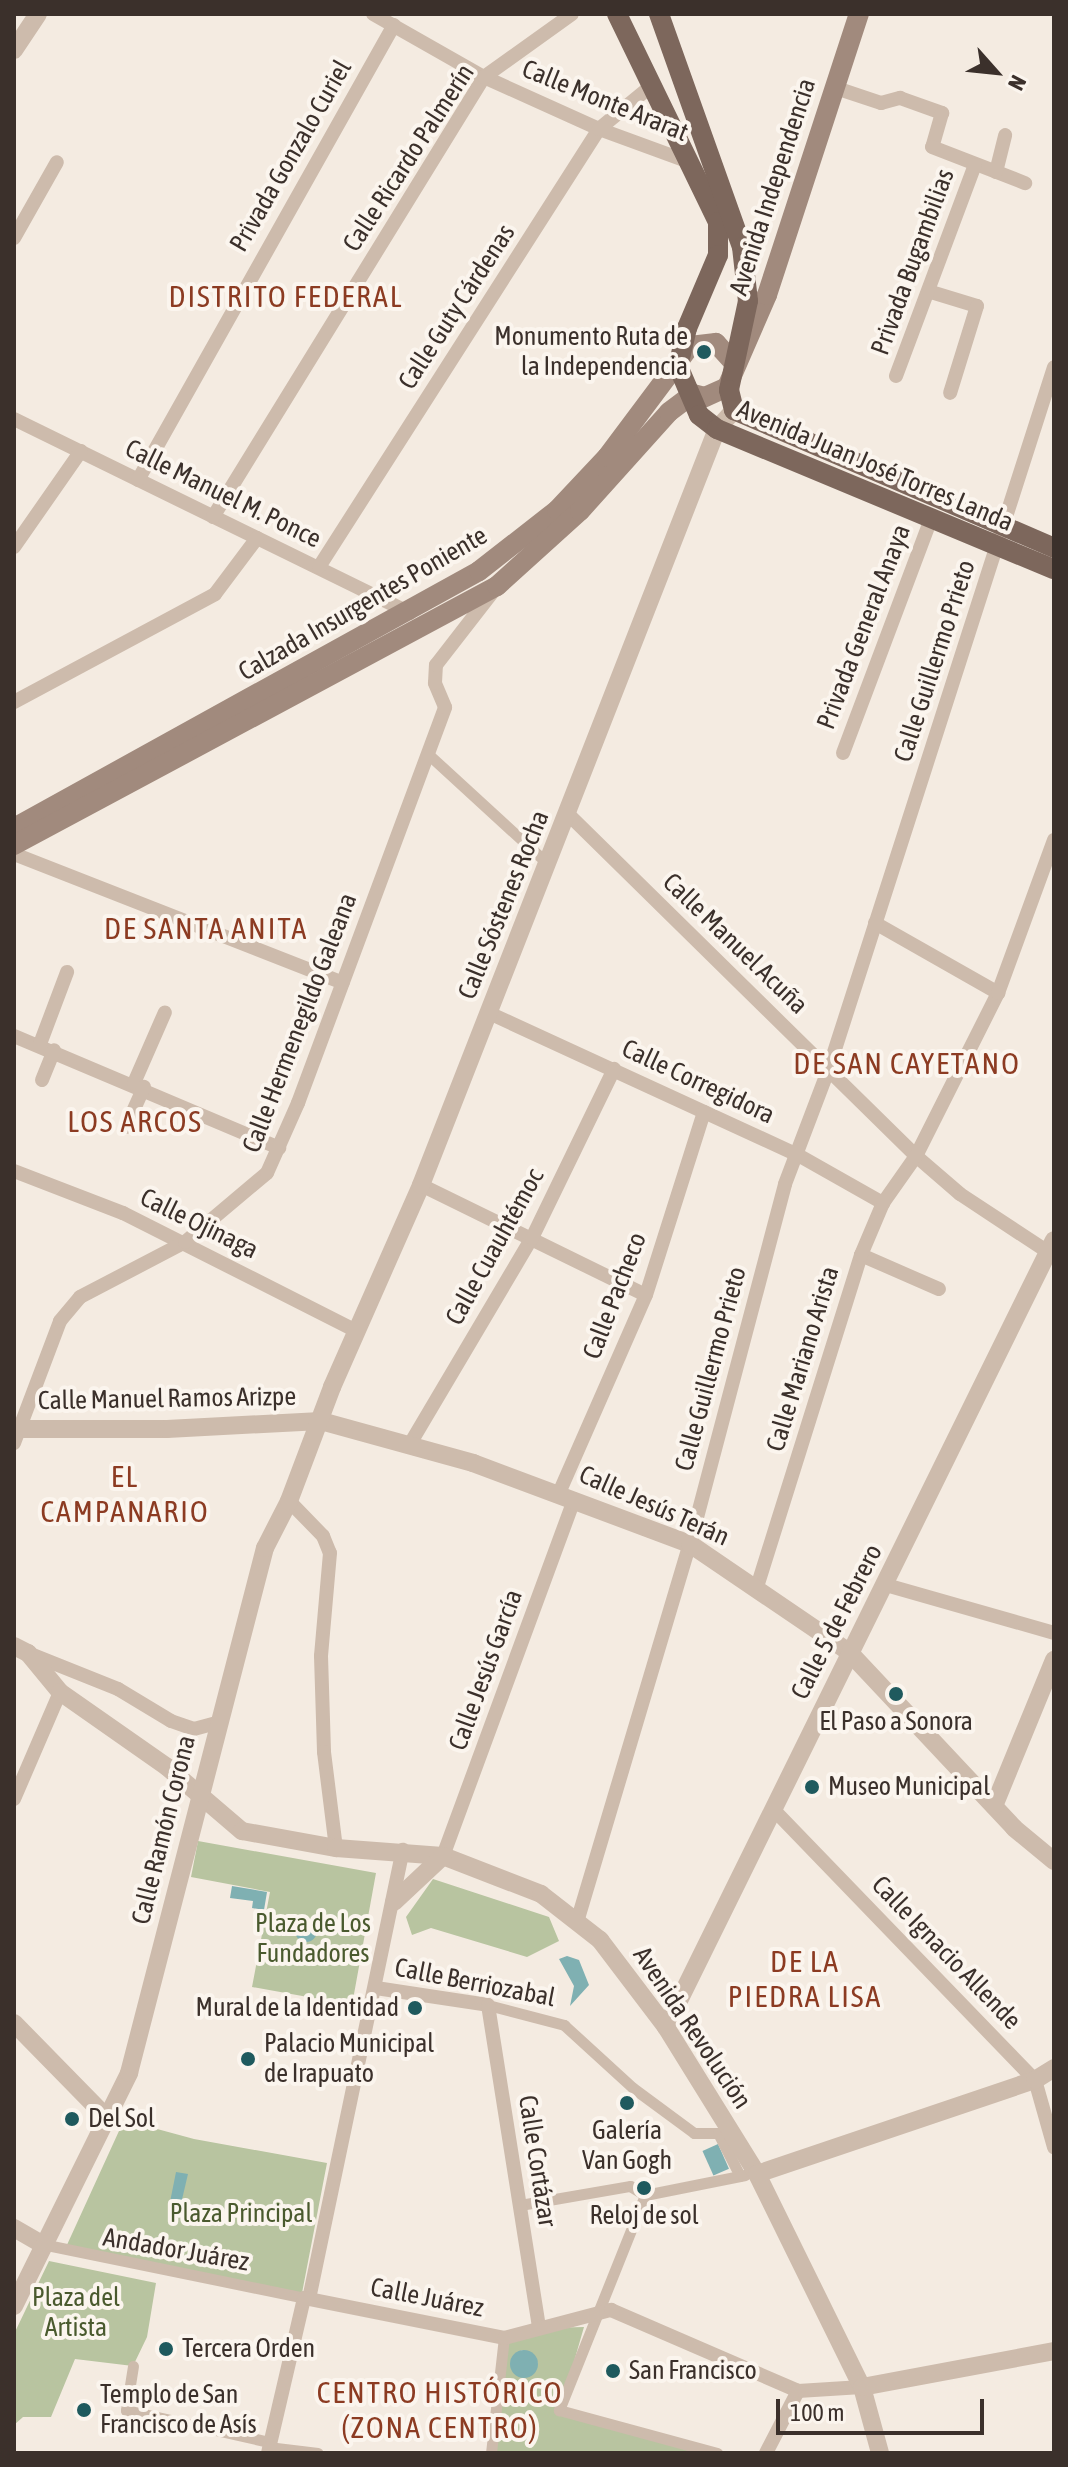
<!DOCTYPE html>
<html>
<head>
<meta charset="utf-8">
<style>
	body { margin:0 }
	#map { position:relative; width:1068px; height:2467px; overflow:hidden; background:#f4ebe1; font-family:"Asap Condensed",sans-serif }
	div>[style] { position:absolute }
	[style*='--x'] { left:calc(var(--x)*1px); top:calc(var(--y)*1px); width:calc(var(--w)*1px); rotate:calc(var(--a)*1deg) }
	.green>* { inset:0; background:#b8c4a0 }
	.water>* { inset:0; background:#7fb0b2; transform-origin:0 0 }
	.round { border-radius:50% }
	.pedestrian>* { height:11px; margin:-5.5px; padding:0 5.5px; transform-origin:5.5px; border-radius:5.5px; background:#cdbbac }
	.minor>* { height:14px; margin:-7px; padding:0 7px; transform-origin:7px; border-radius:7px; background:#cdbbac }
	.tertiary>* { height:18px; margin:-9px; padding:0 9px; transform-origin:9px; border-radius:9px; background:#cdbbac }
	.secondary>* { height:20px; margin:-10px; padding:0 10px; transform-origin:10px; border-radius:10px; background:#a18a7d }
	.primary>* { height:20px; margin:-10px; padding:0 10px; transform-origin:10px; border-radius:10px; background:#7d675c }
	.dots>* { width:22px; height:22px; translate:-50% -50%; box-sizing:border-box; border:4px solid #fbf5ee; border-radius:50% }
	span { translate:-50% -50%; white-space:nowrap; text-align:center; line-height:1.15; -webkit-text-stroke:8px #fbf5ee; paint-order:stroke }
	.street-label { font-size:26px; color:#3b302b }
	.poi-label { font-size:26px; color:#3b302b }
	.right { translate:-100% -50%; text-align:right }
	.left { translate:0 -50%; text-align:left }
	.park-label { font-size:26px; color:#4a5a2e }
	.quarter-label { font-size:30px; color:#8c3b22; letter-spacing:2px }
	.frame { position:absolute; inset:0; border:16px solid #3b302b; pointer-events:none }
	.north { position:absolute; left:956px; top:32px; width:80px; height:80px; -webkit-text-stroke:6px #fbf5ee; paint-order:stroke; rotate:117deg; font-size:22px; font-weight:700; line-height:32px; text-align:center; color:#3b302b }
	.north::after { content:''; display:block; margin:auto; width:28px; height:36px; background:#3b302b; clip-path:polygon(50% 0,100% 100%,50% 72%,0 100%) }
	.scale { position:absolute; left:776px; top:2399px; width:208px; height:36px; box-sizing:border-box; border:4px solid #3b302b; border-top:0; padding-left:10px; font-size:24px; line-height:28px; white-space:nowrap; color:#3b302b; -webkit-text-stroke:6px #fbf5ee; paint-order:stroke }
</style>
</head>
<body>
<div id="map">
	<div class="green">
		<i style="clip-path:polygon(198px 1841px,376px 1873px,352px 2005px,252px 1987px,270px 1892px,191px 1877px)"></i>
		<i style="clip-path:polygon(433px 1879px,549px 1917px,559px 1941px,527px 1957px,431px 1928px,412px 1935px,406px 1917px)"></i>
		<i style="clip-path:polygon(124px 2120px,194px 2139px,327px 2163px,302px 2293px,66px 2247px)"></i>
		<i style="clip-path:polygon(49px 2261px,156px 2283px,147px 2337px,133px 2366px,75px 2359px,51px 2417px,23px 2417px,14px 2425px,14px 2334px)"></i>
		<i style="clip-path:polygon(evenodd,584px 2327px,560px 2410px,708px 2453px,491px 2453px,506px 2344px,545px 2328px,584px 2327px,522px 2350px,538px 2363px,528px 2377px,511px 2367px,514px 2355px,522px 2350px)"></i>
	</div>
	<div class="water">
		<i style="clip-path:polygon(232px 1886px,267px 1892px,264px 1910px,252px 1908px,253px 1901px,230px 1898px)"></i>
		<i class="round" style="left:295px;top:1920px;width:22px;height:22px"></i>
		<i style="clip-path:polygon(567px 1956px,579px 1960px,589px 1985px,570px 2006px,574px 1986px,559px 1959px)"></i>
		<i style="left:410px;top:1966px;width:43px;height:9px;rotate:9deg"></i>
		<i style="left:718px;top:2144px;width:27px;height:17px;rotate:66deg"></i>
		<i style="clip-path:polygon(176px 2172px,188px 2174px,180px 2208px,169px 2207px)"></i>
		<i class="round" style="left:510px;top:2350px;width:28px;height:28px"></i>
	</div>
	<div class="pedestrian">
		<i style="--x:428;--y:754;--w:164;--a:42.5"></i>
		<i style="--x:488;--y:2005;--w:79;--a:14.7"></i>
		<i style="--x:564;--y:2025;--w:93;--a:42.4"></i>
		<i style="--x:633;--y:2088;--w:76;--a:36.4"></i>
		<i style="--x:694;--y:2133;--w:24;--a:0"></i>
		<i style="--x:718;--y:2133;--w:48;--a:62.9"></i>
		<i style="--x:645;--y:2195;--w:232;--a:111.8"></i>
		<i style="--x:559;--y:2410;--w:164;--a:15.2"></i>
		<i style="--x:520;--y:2205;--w:112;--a:-9.8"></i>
		<i style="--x:630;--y:2186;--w:17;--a:31"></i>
		<i style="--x:645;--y:2195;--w:102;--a:-11.3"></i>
		<i style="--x:42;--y:2244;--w:268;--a:11.6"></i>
		<i style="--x:133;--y:2366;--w:45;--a:99"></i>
		<i style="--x:126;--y:2410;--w:147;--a:12.6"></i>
		<i style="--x:268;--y:2447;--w:50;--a:6.8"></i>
		<i style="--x:491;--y:2453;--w:116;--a:-83.6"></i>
	</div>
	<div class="minor">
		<i style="--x:373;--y:14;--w:128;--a:29.6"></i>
		<i style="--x:484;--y:77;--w:126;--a:24.3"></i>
		<i style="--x:599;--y:129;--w:99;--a:20.1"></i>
		<i style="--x:833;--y:87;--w:51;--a:18.4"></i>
		<i style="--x:881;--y:103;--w:20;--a:-15"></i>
		<i style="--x:900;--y:98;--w:45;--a:19.7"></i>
		<i style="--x:942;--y:113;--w:35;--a:106"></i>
		<i style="--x:932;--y:147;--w:100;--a:21.2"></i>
		<i style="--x:996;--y:172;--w:38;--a:-76"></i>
		<i style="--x:14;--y:238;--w:87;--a:-60.5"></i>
		<i style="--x:931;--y:292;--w:48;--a:16.9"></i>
		<i style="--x:977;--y:306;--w:91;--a:107.2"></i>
		<i style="--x:896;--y:376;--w:225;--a:-69.5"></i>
		<i style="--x:14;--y:419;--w:441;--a:26.1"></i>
		<i style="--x:138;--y:480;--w:522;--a:-60.64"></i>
		<i style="--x:213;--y:517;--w:517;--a:-58.37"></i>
		<i style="--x:484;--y:77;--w:108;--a:-35.6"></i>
		<i style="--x:14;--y:547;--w:117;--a:-55.1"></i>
		<i style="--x:319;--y:567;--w:520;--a:-57.41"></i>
		<i style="--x:599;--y:129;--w:67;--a:-39.6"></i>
		<i style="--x:14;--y:702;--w:228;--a:-28.2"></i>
		<i style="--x:215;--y:594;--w:70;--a:-53.1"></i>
		<i style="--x:843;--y:753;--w:250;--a:-69.4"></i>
		<i style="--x:569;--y:815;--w:487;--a:44.5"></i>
		<i style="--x:916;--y:1156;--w:58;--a:40.8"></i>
		<i style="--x:960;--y:1194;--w:113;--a:33.4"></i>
		<i style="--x:14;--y:854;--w:353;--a:21.4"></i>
		<i style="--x:875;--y:923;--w:142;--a:29.6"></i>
		<i style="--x:489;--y:1013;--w:340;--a:24.7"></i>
		<i style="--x:798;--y:1155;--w:98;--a:29.5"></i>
		<i style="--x:14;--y:1036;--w:288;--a:22.9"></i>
		<i style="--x:40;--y:1044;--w:77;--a:-69.4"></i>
		<i style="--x:42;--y:1080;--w:32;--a:-68"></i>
		<i style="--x:134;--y:1083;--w:77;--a:-66.4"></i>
		<i style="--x:126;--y:1127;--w:44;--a:-65.8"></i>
		<i style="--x:14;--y:1171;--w:117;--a:21.1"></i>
		<i style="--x:123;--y:1213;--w:262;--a:26.8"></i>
		<i style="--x:421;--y:1185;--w:250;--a:26.1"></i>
		<i style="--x:861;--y:1255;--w:85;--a:23.6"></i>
		<i style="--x:14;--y:1443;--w:130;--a:-69.3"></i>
		<i style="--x:60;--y:1321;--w:31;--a:-50"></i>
		<i style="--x:80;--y:1297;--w:119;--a:-27.6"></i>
		<i style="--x:185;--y:1242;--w:107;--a:-40.1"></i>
		<i style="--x:267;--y:1173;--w:77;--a:-66.1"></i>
		<i style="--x:298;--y:1103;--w:422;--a:-69.6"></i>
		<i style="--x:445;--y:707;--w:26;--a:-113"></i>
		<i style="--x:435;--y:683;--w:18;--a:-87"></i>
		<i style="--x:436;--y:665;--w:96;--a:-52.2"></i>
		<i style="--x:410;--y:1444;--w:239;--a:-59.4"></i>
		<i style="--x:532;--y:1238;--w:188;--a:-64.1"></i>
		<i style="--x:559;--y:1493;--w:216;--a:-66.3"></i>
		<i style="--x:646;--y:1295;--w:192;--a:-72.4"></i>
		<i style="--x:289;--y:1501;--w:49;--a:45.8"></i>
		<i style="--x:323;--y:1536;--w:18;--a:68"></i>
		<i style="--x:330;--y:1553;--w:103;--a:95"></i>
		<i style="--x:321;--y:1656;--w:96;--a:88.2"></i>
		<i style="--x:324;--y:1752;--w:97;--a:82.9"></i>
		<i style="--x:886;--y:1585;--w:175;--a:15.9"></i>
		<i style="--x:757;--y:1587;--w:348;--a:-72.6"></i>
		<i style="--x:861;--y:1255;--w:56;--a:-67.1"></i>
		<i style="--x:883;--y:1203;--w:57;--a:-54.9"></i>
		<i style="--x:916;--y:1156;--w:182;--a:-63.3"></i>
		<i style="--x:998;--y:993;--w:163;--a:-69.9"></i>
		<i style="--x:28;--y:1653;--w:97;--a:21.8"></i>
		<i style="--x:118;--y:1689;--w:62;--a:31.1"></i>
		<i style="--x:171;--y:1721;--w:24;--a:19"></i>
		<i style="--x:194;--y:1729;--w:24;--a:-15"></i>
		<i style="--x:14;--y:1799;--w:116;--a:-66.7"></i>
		<i style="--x:774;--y:1810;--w:376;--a:46"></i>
		<i style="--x:1035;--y:2080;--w:70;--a:74.2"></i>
		<i style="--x:443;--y:1856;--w:380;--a:-69.8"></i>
		<i style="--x:577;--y:1922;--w:395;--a:-73.4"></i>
		<i style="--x:690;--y:1544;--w:372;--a:-75.2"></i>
		<i style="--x:785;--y:1184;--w:124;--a:-69.2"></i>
		<i style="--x:829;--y:1068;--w:736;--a:-72.2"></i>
		<i style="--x:376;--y:1988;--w:113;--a:8.6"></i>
		<i style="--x:488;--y:2005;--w:325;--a:81"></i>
		<i style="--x:309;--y:2299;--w:459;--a:-78.2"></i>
		<i style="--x:268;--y:2453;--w:159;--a:-76.9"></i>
		<i style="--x:304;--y:2298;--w:204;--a:11.3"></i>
		<i style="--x:504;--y:2338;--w:111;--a:-14.7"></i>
		<i style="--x:611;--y:2310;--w:204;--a:23.4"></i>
		<i style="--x:798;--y:2391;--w:64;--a:-3.6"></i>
		<i style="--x:766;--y:2453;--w:70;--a:-62.7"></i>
	</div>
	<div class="tertiary">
		<i style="--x:14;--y:50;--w:43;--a:-56.3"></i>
		<i style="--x:14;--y:1429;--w:153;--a:0"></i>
		<i style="--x:167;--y:1429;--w:154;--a:-3"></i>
		<i style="--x:321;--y:1421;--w:158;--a:15.4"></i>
		<i style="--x:473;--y:1463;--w:232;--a:20.5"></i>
		<i style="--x:690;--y:1544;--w:192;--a:34.2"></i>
		<i style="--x:849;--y:1652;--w:241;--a:46.8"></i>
		<i style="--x:1014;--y:1828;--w:52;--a:39.5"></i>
		<i style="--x:14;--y:1646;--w:16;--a:27"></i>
		<i style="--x:28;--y:1653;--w:50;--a:50.6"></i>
		<i style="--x:60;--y:1692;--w:131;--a:35"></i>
		<i style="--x:167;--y:1767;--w:99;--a:40.5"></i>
		<i style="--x:242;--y:1831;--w:96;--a:10.3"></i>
		<i style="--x:336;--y:1848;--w:107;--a:4.3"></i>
		<i style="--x:443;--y:1856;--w:105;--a:21.2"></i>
		<i style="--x:541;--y:1894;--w:75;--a:37.9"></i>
		<i style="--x:600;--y:1940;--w:109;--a:52.8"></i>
		<i style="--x:666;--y:2027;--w:173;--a:58.2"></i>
		<i style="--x:757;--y:2174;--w:237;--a:63.8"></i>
		<i style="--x:862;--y:2387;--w:68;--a:74.7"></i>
		<i style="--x:994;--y:1806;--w:158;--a:-67.7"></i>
		<i style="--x:394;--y:1902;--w:67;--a:-43.2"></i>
		<i style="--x:14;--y:2023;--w:133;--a:45.6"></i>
		<i style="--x:666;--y:2027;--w:877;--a:-63.76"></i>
		<i style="--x:757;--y:2174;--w:293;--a:-18.7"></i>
		<i style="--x:1035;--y:2080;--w:22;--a:-32"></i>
		<i style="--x:14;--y:2228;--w:32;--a:30"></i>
		<i style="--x:14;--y:2306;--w:260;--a:-63.7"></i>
		<i style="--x:129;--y:2073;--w:542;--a:-75.48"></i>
		<i style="--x:265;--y:1548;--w:53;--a:-62.9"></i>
		<i style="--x:289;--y:1501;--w:122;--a:-69.3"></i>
		<i style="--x:332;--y:1387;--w:221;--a:-66.2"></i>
		<i style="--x:421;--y:1185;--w:812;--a:-68.62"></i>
		<i style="--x:717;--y:429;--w:25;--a:-48"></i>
		<i style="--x:862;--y:2387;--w:195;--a:-10.6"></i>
	</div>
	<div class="secondary">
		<i style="--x:14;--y:828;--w:531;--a:-28.93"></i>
		<i style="--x:479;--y:571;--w:99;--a:-38"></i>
		<i style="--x:557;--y:510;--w:73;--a:-46.7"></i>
		<i style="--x:607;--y:457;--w:139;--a:-53.2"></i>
		<i style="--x:690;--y:346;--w:26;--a:-7"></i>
		<i style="--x:716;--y:343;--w:25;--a:48"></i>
		<i style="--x:14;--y:845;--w:548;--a:-28.2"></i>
		<i style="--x:497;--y:586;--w:112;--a:-42.1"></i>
		<i style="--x:580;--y:511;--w:133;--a:-48"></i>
		<i style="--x:669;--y:412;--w:30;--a:-37"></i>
		<i style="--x:693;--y:394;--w:12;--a:14"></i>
		<i style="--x:705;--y:397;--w:24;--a:-24"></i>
		<i style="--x:727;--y:387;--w:100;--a:-66.5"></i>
		<i style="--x:767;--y:295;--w:296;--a:-71.9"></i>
	</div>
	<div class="primary">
		<i style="--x:617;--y:14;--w:231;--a:64.1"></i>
		<i style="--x:718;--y:222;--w:33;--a:90"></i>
		<i style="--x:718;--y:255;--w:79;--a:113"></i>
		<i style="--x:687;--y:328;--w:39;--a:103"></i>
		<i style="--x:678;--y:366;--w:53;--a:66.8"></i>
		<i style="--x:699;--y:415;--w:23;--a:38"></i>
		<i style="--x:717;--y:429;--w:365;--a:22.6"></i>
		<i style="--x:659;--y:14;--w:247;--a:70.4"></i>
		<i style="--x:742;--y:247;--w:54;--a:83.7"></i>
		<i style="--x:748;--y:301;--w:91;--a:102.1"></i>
		<i style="--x:729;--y:390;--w:21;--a:76"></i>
		<i style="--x:734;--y:410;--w:348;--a:23.3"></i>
	</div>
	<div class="dots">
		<i style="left:704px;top:352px;background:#1f5a5e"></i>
		<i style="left:896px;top:1694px;background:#1f5a5e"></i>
		<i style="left:812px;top:1787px;background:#1f5a5e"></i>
		<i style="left:415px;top:2008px;background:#1f5a5e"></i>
		<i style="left:248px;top:2059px;background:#1f5a5e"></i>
		<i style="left:627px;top:2103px;background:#1f5a5e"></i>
		<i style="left:72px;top:2119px;background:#1f5a5e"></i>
		<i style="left:644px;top:2188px;background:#1f5a5e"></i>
		<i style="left:166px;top:2349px;background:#1f5a5e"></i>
		<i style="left:613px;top:2371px;background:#1f5a5e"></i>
		<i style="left:84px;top:2410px;background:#1f5a5e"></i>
	</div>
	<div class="street-label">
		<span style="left:605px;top:101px;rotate:22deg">Calle Monte Ararat</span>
		<span style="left:291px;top:156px;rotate:-60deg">Privada Gonzalo Curiel</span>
		<span style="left:409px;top:158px;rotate:-57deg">Calle Ricardo Palmerín</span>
		<span style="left:773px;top:187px;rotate:-72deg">Avenida Independencia</span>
		<span style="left:913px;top:262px;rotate:-70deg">Privada Bugambilias</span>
		<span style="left:457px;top:307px;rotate:-57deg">Calle Guty Cárdenas</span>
		<span style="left:875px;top:466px;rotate:23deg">Avenida Juan José Torres Landa</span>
		<span style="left:223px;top:494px;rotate:26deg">Calle Manuel M. Ponce</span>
		<span style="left:363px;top:604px;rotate:-30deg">Calzada Insurgentes Poniente</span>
		<span style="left:864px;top:627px;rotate:-69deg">Privada General Anaya</span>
		<span style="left:935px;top:661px;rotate:-72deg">Calle Guillermo Prieto</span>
		<span style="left:504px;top:905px;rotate:-68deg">Calle Sóstenes Rocha</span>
		<span style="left:735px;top:944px;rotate:44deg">Calle Manuel Acuña</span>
		<span style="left:300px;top:1023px;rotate:-69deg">Calle Hermenegildo Galeana</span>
		<span style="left:698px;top:1082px;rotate:25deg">Calle Corregidora</span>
		<span style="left:199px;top:1224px;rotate:26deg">Calle Ojinaga</span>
		<span style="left:495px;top:1247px;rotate:-61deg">Calle Cuauhtémoc</span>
		<span style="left:615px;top:1296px;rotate:-69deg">Calle Pacheco</span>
		<span style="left:803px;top:1359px;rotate:-73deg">Calle Mariano Arista</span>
		<span style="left:711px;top:1369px;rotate:-75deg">Calle Guillermo Prieto</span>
		<span style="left:167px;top:1399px;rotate:-1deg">Calle Manuel Ramos Arizpe</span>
		<span style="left:654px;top:1506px;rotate:24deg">Calle Jesús Terán</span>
		<span style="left:837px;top:1622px;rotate:-63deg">Calle 5 de Febrero</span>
		<span style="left:486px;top:1670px;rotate:-70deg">Calle Jesús García</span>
		<span style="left:164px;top:1830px;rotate:-76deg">Calle Ramón Corona</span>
		<span style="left:946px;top:1953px;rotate:46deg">Calle Ignacio Allende</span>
		<span style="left:475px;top:1983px;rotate:11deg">Calle Berriozabal</span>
		<span style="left:692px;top:2028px;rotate:56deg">Avenida Revolución</span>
		<span style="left:537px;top:2161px;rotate:81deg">Calle Cortázar</span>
		<span style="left:176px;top:2250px;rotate:10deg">Andador Juárez</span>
		<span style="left:427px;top:2298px;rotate:11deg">Calle Juárez</span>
	</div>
	<div class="poi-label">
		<span class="right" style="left:688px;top:352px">Monumento Ruta de<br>la Independencia</span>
		<span style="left:896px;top:1722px">El Paso a Sonora</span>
		<span class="left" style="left:828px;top:1787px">Museo Municipal</span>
		<span class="right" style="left:399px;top:2008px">Mural de la Identidad</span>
		<span class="left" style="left:264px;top:2059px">Palacio Municipal<br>de Irapuato</span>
		<span class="left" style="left:88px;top:2119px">Del Sol</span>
		<span style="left:627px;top:2146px">Galería<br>Van Gogh</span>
		<span style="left:644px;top:2216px">Reloj de sol</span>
		<span class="left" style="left:182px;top:2349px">Tercera Orden</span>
		<span class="left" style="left:629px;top:2371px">San Francisco</span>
		<span class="left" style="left:100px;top:2410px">Templo de San<br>Francisco de Asís</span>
	</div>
	<div class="park-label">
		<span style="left:313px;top:1939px">Plaza de Los<br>Fundadores</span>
		<span style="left:241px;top:2214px">Plaza Principal</span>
		<span style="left:76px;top:2313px">Plaza del<br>Artista</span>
	</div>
	<div class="quarter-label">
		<span style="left:286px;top:296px">DISTRITO FEDERAL</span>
		<span style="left:206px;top:928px">DE SANTA ANITA</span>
		<span style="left:907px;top:1063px">DE SAN CAYETANO</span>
		<span style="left:135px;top:1121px">LOS ARCOS</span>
		<span style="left:125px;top:1493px">EL<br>CAMPANARIO</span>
		<span style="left:805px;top:1978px">DE LA<br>PIEDRA LISA</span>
		<span style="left:440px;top:2409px">CENTRO HISTÓRICO<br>(ZONA CENTRO)</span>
	</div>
	<div class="frame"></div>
	<div class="north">N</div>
	<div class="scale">100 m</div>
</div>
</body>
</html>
